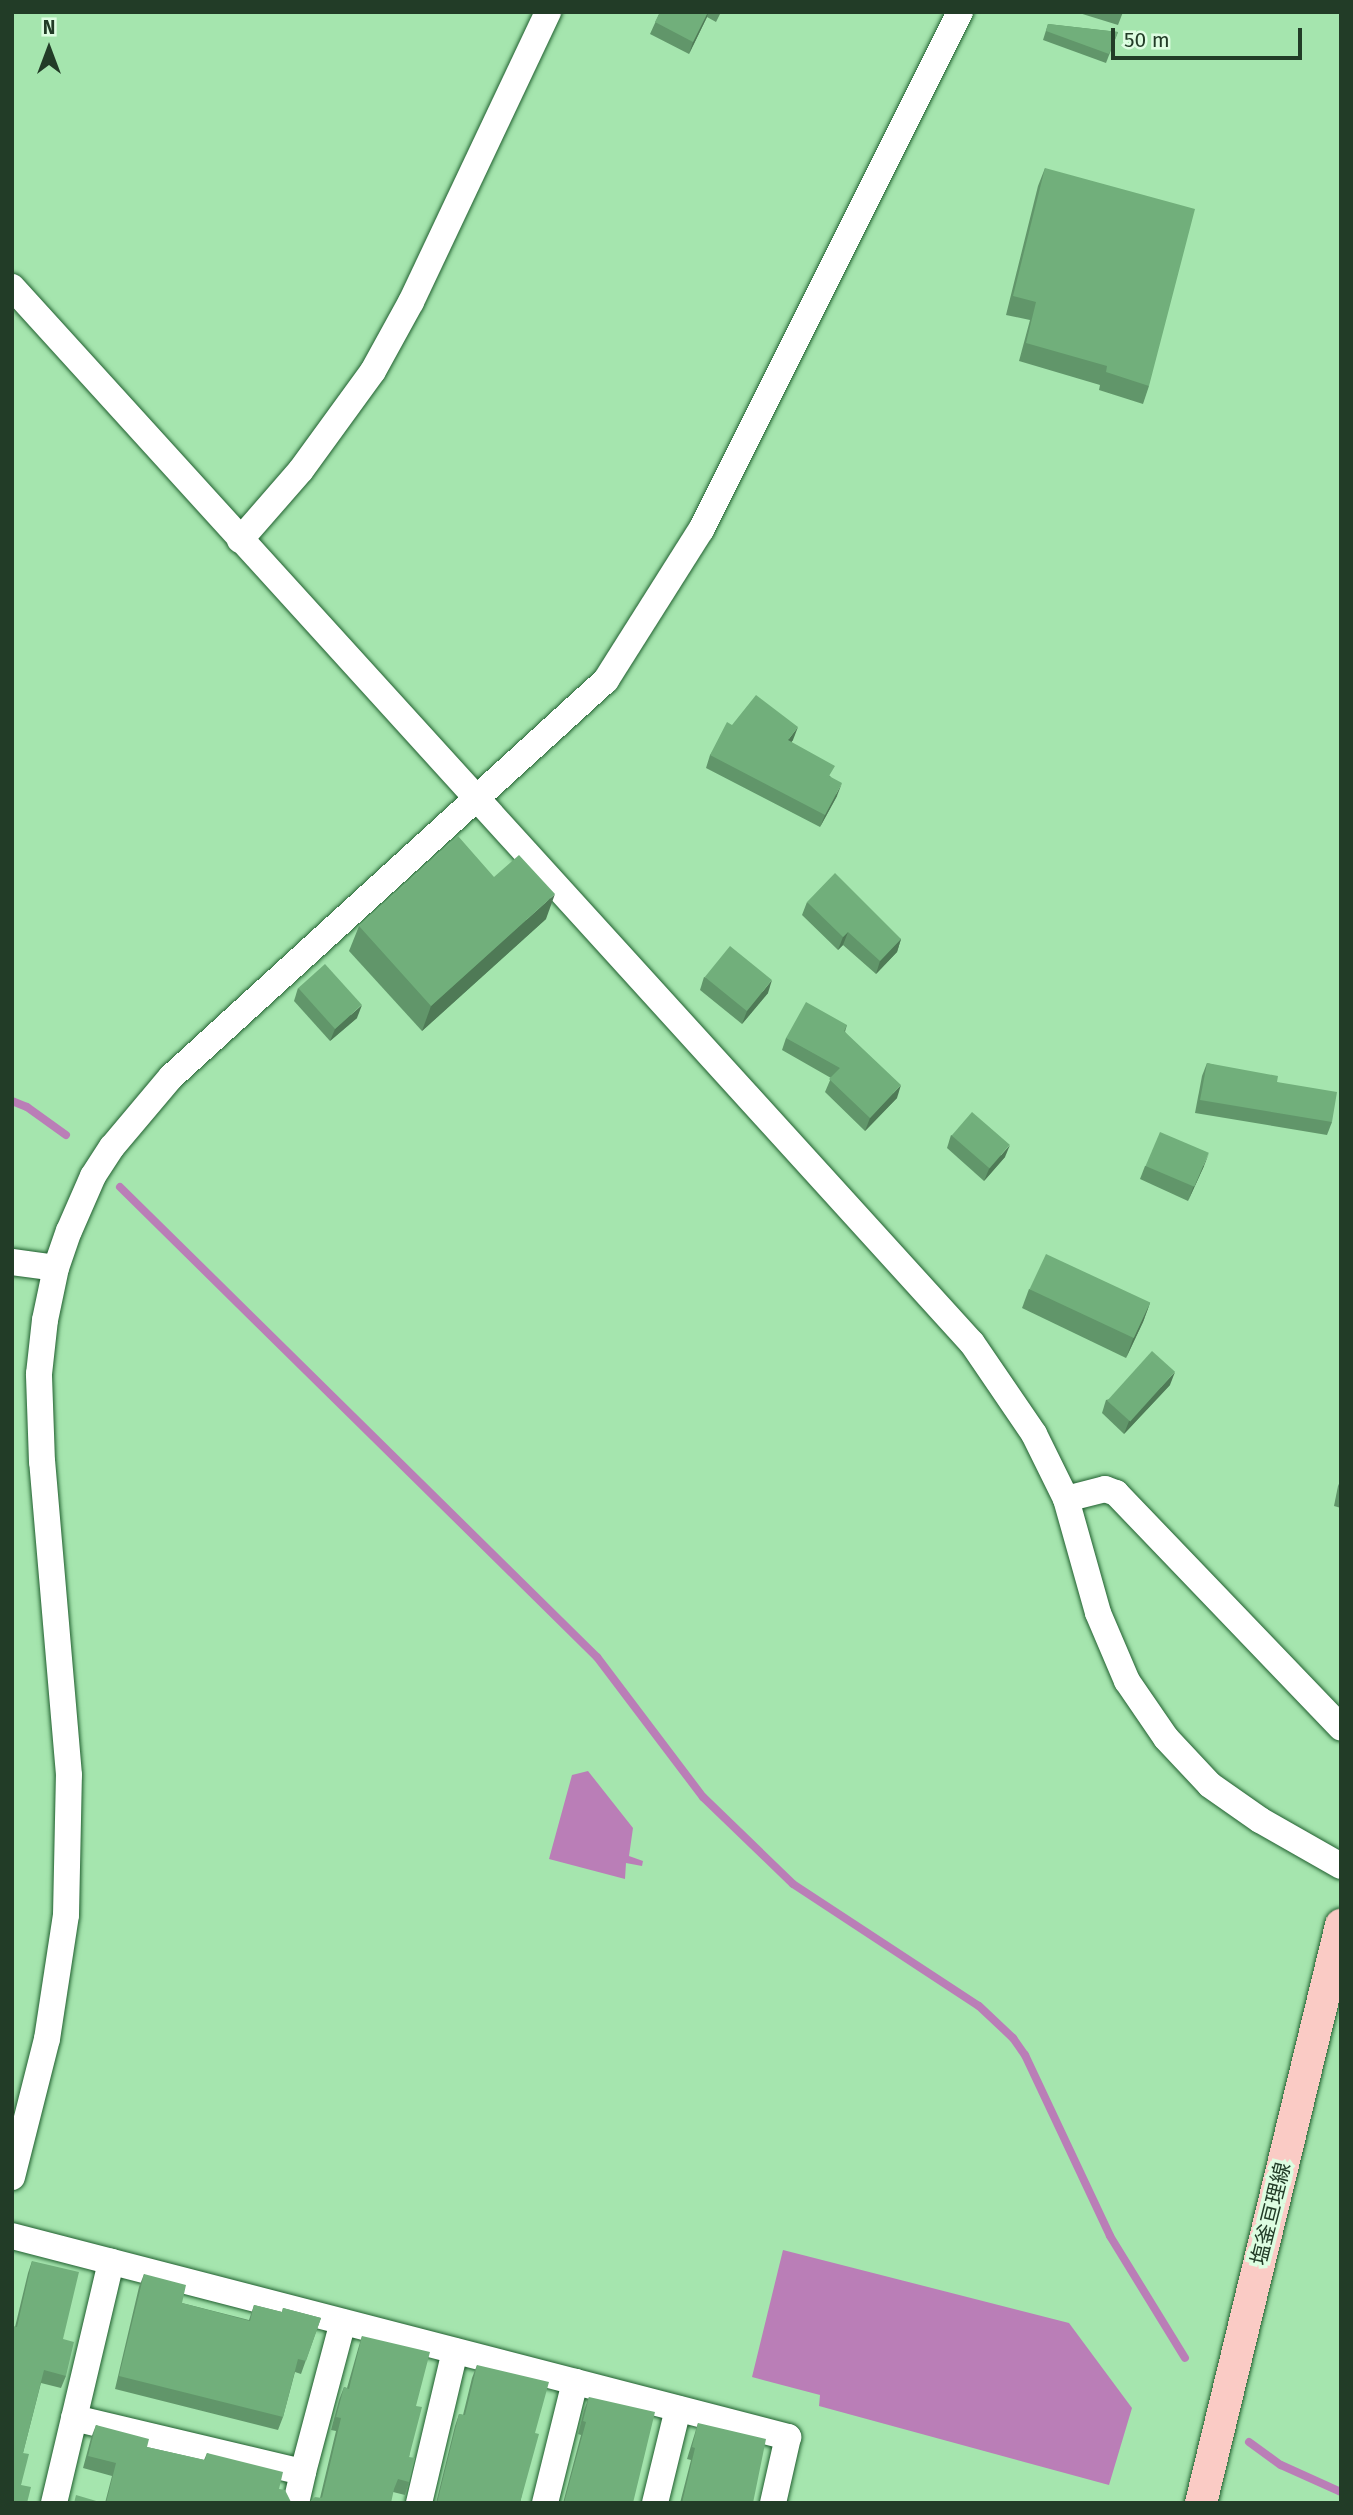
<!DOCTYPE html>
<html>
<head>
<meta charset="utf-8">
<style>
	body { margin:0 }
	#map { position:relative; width:1353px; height:2515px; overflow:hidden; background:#a5e5ae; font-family:"Fira Sans","Noto Sans JP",sans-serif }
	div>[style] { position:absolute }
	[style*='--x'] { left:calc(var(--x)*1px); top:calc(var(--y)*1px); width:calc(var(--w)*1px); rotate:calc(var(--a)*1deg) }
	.water>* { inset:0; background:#ba7eb7 }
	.stream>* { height:8px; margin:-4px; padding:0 4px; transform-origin:4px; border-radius:4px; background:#ba7eb7 }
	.roads { filter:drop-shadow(0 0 2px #205f2f) drop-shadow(0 0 2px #205f2f) }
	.minor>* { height:26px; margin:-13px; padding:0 13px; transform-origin:13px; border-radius:13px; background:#fff }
	.major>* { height:32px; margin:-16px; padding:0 16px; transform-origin:16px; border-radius:16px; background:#facbc5 }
	.wall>* { inset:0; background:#61966a }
	.shaded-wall>* { inset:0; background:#4f7a56 }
	.building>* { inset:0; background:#71af7b; transform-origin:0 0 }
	span { translate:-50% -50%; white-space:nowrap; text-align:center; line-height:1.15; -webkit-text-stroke:7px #ddfde1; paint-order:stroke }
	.street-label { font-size:21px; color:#223c27 }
	.frame { position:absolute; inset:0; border:14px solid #223c27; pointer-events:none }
	.north { position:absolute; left:14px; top:14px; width:70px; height:70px; -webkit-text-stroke:5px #ddfde1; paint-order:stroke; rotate:0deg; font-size:19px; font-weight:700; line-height:28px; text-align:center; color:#223c27 }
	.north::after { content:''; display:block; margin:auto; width:24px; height:32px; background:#223c27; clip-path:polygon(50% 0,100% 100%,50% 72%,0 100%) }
	.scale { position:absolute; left:1111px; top:28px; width:191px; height:32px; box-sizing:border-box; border:4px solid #223c27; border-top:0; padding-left:9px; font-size:21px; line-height:24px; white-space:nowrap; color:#223c27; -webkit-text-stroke:5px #ddfde1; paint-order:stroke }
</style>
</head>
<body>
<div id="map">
	<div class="water">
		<i style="clip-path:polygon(588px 1771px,633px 1828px,629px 1856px,643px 1861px,642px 1866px,626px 1863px,625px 1879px,549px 1859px,572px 1775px)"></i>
		<i style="clip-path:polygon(783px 2250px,1069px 2323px,1132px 2408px,1109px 2485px,819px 2406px,820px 2395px,752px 2377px)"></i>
	</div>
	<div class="stream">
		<i style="--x:12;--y:1101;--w:16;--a:22"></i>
		<i style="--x:27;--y:1107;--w:48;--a:35.7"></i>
		<i style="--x:120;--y:1187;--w:670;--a:44.58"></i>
		<i style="--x:597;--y:1657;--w:176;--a:52.9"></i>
		<i style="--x:703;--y:1797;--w:125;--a:44"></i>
		<i style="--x:793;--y:1884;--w:222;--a:33.3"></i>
		<i style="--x:979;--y:2006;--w:47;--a:43.3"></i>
		<i style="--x:1013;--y:2038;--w:21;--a:55"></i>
		<i style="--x:1025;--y:2055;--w:200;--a:64.8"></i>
		<i style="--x:1110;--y:2236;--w:143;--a:58.4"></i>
		<i style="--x:1249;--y:2442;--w:39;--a:36"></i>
		<i style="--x:1281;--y:2465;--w:66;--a:24.2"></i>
	</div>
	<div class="roads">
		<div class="minor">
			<i style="--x:12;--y:287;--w:1427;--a:47.73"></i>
			<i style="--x:972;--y:1343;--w:110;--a:55.7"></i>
			<i style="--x:1034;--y:1434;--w:72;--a:63.8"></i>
			<i style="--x:1066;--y:1499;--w:118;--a:74.3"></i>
			<i style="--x:1098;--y:1613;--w:74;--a:66.9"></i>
			<i style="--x:1127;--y:1681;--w:69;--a:55.6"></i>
			<i style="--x:1166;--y:1738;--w:64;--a:46.9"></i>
			<i style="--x:1210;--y:1785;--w:61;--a:35"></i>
			<i style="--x:1260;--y:1820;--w:93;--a:29.6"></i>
			<i style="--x:240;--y:540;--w:93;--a:-48.9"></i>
			<i style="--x:301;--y:470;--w:122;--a:-54"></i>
			<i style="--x:373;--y:371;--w:79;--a:-61.2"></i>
			<i style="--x:411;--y:302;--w:321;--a:-64.7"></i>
			<i style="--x:12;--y:1262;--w:44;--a:7.8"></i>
			<i style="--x:1066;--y:1499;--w:40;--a:-14.4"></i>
			<i style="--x:1105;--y:1489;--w:12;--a:20"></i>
			<i style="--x:1116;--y:1493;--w:325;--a:46.2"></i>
			<i style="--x:12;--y:2177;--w:142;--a:-75.8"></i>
			<i style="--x:47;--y:2039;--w:125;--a:-81.3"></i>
			<i style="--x:66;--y:1915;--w:140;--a:-88.8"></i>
			<i style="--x:69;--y:1775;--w:314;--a:-94.9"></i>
			<i style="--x:42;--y:1462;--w:88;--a:-92"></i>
			<i style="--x:39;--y:1374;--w:54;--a:-83.7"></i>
			<i style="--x:45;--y:1320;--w:53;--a:-78.1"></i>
			<i style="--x:56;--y:1268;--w:39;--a:-71"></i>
			<i style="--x:69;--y:1231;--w:60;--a:-66.4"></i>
			<i style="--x:93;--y:1176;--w:35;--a:-57"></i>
			<i style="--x:112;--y:1147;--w:92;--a:-49.9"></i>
			<i style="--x:171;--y:1077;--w:589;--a:-42.38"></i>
			<i style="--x:606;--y:680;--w:178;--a:-57.7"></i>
			<i style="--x:701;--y:530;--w:579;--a:-63.43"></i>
			<i style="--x:12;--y:2236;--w:802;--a:14.52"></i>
			<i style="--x:788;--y:2437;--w:68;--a:102.8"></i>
			<i style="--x:74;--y:2418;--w:235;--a:13.3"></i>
			<i style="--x:303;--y:2472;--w:155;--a:-75.1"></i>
			<i style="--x:54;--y:2503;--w:248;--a:-76.7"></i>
			<i style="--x:296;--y:2503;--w:32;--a:-77"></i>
			<i style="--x:419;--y:2503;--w:156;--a:-76.7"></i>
			<i style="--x:545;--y:2503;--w:125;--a:-76.1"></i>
			<i style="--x:655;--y:2503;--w:97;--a:-76.3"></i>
		</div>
		<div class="major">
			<i style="--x:1201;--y:2503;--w:595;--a:-76.38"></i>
		</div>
	</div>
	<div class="wall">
		<i style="clip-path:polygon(660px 12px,721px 12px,716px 22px,707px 17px,689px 54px,650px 34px)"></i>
		<i style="clip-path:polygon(1076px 12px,1123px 12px,1118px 25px)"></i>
		<i style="clip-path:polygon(1048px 24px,1118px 32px,1106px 63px,1043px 40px)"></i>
		<i style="clip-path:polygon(1045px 168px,1149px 386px,1143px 404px,1099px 390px,1100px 385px,1019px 361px,1030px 320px,1006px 315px,1038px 186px)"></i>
		<i style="clip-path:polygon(732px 725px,793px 740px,791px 742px,831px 777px,837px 796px,820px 827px,706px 768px,710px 755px)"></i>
		<i style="clip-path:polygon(807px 902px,901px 939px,897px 952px,876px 974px,843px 945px,838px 950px,802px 915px)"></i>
		<i style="clip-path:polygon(546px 919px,422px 1031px,349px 951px,359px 926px)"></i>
		<i style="clip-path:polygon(704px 977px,768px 993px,742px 1024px,700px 990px)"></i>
		<i style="clip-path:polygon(298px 988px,357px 1018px,330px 1041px,294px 1001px)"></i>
		<i style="clip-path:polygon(847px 1025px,845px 1032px,897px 1098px,865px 1131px,825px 1092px,831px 1078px,782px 1050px,786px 1038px)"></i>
		<i style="clip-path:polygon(1207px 1063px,1277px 1082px,1332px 1122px,1327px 1135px,1195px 1113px,1202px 1076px)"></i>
		<i style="clip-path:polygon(951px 1135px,1005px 1157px,984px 1181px,947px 1148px)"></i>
		<i style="clip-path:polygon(1145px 1166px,1204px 1166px,1188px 1201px,1140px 1179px)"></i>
		<i style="clip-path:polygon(1029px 1289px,1150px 1303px,1143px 1322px,1126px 1358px,1022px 1308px)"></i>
		<i style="clip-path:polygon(1170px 1385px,1124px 1434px,1102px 1413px,1106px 1400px)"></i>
		<i style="clip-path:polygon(1341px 1479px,1341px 1508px,1334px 1506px,1338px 1486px)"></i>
		<i style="clip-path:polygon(32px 2261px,63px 2339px,66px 2376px,61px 2388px,41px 2383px,23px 2453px,21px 2485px,12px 2503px,15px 2327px,28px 2273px)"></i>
		<i style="clip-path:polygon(144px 2274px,182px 2303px,249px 2320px,254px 2305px,282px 2312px,283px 2308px,321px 2318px,301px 2374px,295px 2372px,283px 2417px,278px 2430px,115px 2389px,139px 2287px)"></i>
		<i style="clip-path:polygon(362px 2336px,416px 2406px,409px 2457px,409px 2482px,405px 2495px,393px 2492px,320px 2498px,336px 2431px,331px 2430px,339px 2400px,344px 2387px,347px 2388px,358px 2349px)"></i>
		<i style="clip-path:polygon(477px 2365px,535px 2433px,520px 2503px,436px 2503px,455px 2426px,459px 2414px,463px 2415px,472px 2378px)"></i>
		<i style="clip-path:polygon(589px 2397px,633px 2503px,563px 2503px,581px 2435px,578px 2434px,584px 2410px)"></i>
		<i style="clip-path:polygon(698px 2423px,753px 2503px,680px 2503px,691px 2460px,687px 2459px)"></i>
		<i style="clip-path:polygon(96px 2425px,147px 2447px,204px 2460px,207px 2453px,279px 2489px,291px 2502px,293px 2503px,105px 2503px,112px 2476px,83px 2468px,91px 2438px)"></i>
	</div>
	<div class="shaded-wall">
		<i style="clip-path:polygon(708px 12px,707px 17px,689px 54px,693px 42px)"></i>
		<i style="clip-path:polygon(798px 727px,793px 740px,783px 753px,788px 740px)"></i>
		<i style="clip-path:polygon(842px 783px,837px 796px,820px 827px,825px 815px)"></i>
		<i style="clip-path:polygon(555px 894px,546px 919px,422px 1031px,431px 1006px)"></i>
		<i style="clip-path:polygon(848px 932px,843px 945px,838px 950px,843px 937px)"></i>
		<i style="clip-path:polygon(901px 939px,897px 952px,876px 974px,880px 961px)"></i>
		<i style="clip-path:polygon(772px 980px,768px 993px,742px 1024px,747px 1011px)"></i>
		<i style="clip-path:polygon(362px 1005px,357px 1018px,330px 1041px,335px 1029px)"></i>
		<i style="clip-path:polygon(901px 1085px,897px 1098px,865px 1131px,870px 1118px)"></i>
		<i style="clip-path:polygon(1010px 1145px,1005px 1157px,984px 1181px,989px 1169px)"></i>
		<i style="clip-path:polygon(1209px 1153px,1204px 1166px,1188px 1201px,1193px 1188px)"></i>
		<i style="clip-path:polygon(1150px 1303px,1143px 1322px,1126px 1358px,1133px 1339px)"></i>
		<i style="clip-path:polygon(1175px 1372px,1170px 1385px,1124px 1434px,1129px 1421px)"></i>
	</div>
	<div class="building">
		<i style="clip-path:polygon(660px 12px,708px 12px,693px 42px,655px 22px)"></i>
		<i style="clip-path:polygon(1048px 24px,1118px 32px,1109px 54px,1046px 31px)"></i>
		<i style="clip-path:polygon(1045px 168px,1195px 209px,1149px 386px,1106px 372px,1107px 366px,1026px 343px,1036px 302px,1013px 296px)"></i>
		<i style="clip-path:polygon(756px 695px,798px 727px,788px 740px,835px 766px,829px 776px,842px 783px,825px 815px,710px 755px,727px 722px,732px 725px)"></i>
		<i style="clip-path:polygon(458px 836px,494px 877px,519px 855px,555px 894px,431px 1006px,359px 926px)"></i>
		<i style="clip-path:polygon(835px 873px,901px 939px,880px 961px,848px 932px,843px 937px,807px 902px)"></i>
		<i style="left:730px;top:946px;width:54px;height:40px;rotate:39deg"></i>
		<i style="left:325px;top:964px;width:55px;height:36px;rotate:48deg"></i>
		<i style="clip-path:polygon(806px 1002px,847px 1025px,844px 1031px,901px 1085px,870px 1118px,829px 1079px,840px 1068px,786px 1038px)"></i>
		<i style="clip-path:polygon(1207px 1063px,1278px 1076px,1277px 1082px,1337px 1092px,1332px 1122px,1200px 1100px)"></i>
		<i style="left:972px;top:1112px;width:50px;height:31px;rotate:41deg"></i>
		<i style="left:1160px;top:1132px;width:53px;height:37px;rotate:23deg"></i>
		<i style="left:1046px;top:1254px;width:115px;height:39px;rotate:25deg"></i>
		<i style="left:1152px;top:1351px;width:31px;height:67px;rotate:42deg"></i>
		<i style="clip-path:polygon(32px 2261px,79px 2272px,63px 2339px,74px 2342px,66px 2376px,44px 2370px,23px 2453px,29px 2454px,21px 2485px,31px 2487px,27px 2503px,12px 2503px,12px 2328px,13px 2326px,17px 2327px)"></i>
		<i style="clip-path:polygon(144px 2274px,186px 2285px,182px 2303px,250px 2321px,254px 2305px,282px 2312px,283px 2308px,321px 2318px,306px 2361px,298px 2359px,283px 2417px,119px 2376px)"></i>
		<i style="clip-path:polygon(362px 2336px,430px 2352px,416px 2406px,422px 2407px,409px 2457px,415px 2458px,409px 2482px,398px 2479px,394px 2489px,391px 2503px,308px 2503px,315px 2497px,322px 2498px,341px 2418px,336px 2417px,344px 2387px,349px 2389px)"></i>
		<i style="clip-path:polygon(477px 2365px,549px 2382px,535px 2433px,539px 2434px,520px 2503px,437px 2503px,459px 2414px,465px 2415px)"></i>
		<i style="clip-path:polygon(589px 2397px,655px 2412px,633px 2503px,564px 2503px,586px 2422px,583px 2421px)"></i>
		<i style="clip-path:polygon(698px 2423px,766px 2439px,753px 2503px,682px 2503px,695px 2448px,692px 2447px)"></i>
		<i style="clip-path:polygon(96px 2425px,149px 2439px,147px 2447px,205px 2460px,207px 2453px,283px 2472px,279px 2489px,285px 2490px,291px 2502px,293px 2503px,106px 2503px,116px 2463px,88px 2456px)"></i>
		<i style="clip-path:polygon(76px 2495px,103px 2503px,74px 2503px)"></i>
	</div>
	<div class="street-label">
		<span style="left:1271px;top:2214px;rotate:-76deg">塩釜亘理線</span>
	</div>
	<div class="frame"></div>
	<div class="north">N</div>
	<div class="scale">50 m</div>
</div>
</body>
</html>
